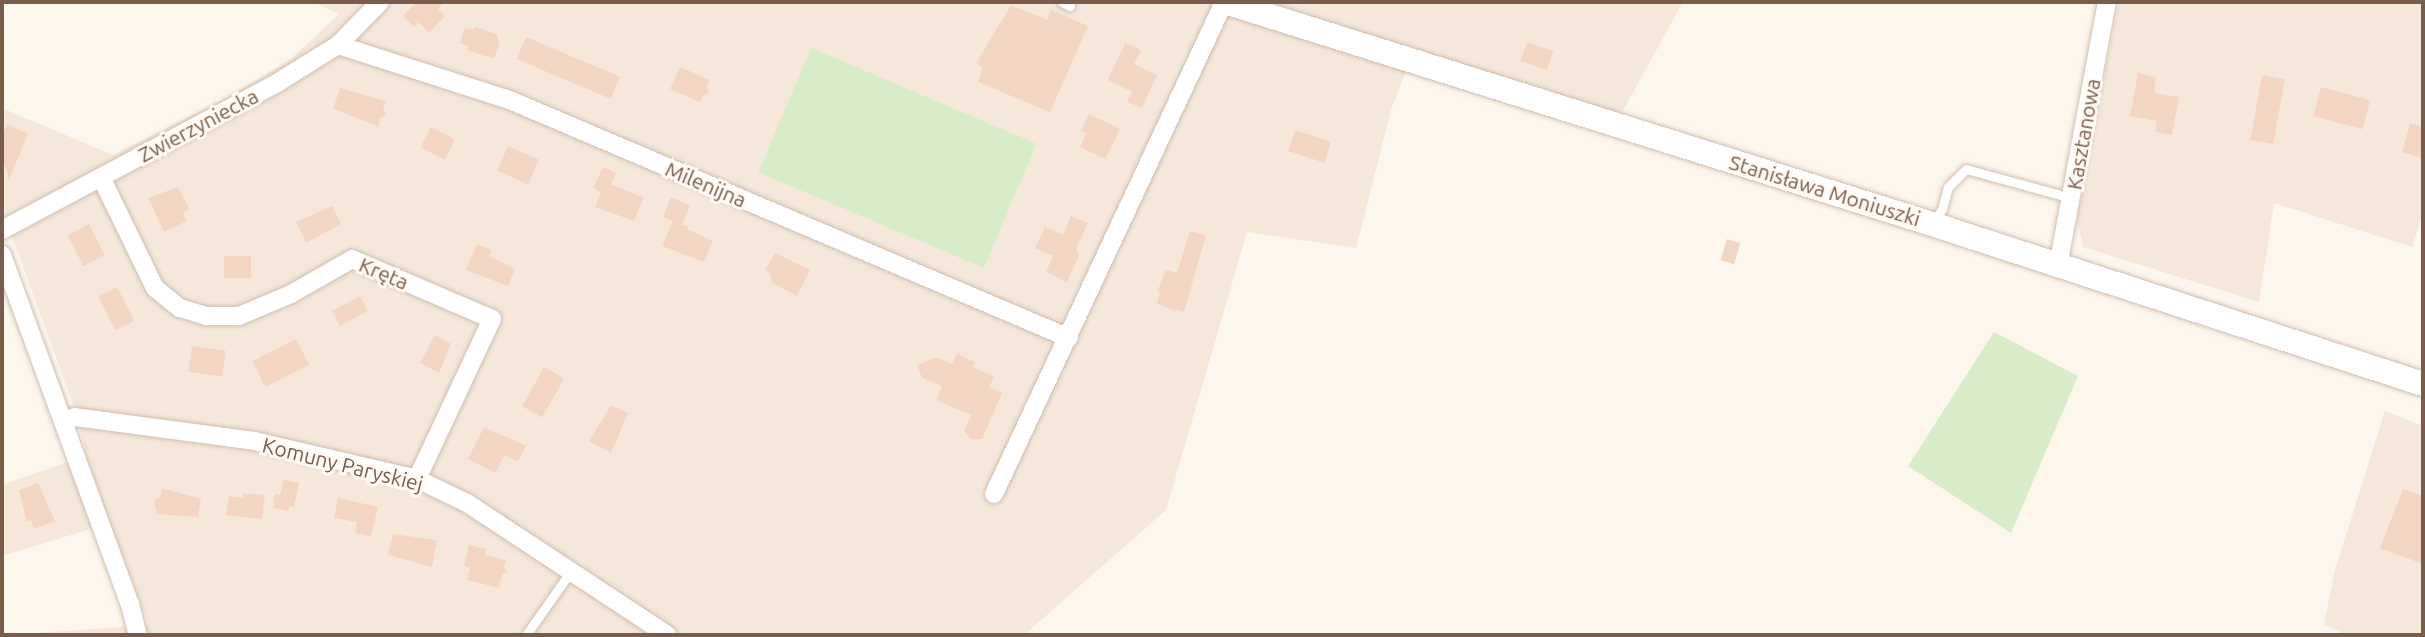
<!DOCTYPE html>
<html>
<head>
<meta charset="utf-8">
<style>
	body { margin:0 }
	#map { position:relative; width:2425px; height:637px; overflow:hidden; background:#fdf6ec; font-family:Ubuntu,sans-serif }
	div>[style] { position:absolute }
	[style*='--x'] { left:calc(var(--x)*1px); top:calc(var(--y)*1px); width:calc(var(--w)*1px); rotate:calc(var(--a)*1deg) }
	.residential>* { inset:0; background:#f5e8da }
	.green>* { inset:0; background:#d8ecc9; transform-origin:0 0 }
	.building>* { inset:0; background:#f3d5c3; transform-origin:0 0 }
	.roads { filter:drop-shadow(0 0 2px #d1beb0) drop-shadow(0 0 2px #d1beb0) }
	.service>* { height:9px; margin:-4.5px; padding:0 4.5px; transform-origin:4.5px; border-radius:4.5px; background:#fff }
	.minor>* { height:18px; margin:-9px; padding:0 9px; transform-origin:9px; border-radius:9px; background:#fff }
	.secondary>* { height:24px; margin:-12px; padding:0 12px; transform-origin:12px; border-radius:12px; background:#fff }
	span { translate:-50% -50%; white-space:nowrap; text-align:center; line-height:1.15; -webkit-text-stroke:6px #fffaf3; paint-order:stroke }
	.street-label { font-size:21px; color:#7a5c4d }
	.frame { position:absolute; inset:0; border:4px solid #7a5c4d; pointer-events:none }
</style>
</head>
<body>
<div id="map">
	<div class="residential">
		<i style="clip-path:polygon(313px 2px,1683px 2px,1615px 125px,1410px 61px,1391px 110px,1356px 248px,1247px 232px,1166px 510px,1024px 635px,9px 635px,149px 625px,110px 523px,2px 556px,2px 485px,87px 455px,74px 407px,13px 239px,2px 222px,2px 108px,113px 155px,228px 97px,291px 59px,339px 14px)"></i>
		<i style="clip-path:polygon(2119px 2px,2423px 2px,2423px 213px,2412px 247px,2274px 203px,2259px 302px,2083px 247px,2077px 220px)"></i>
		<i style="clip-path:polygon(2385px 411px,2423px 426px,2423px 635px,2346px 635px,2324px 624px,2335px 570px)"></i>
	</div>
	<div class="green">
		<i style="left:811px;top:48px;width:245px;height:135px;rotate:23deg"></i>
		<i style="clip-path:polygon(1994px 332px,2078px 376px,2011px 533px,1908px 466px)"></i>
	</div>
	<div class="building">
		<i style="clip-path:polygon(416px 2px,444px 2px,438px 9px,445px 16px,429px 33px,418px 22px,414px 27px,403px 16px)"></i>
		<i style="clip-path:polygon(1011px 5px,1047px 20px,1051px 10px,1088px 26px,1050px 112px,978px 82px,983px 68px,976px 63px)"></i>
		<i style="clip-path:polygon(475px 27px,497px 34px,499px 43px,494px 59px,467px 50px,468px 46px,460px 43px,465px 28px,473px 30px)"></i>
		<i style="left:526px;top:37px;width:102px;height:24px;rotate:23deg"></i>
		<i style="left:1527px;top:42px;width:28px;height:20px;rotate:19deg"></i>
		<i style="clip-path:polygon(1125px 43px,1141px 50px,1134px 64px,1157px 75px,1142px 108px,1127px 102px,1132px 92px,1108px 80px)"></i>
		<i style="clip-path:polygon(680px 67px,710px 80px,706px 87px,709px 93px,703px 95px,700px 102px,670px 89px)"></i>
		<i style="clip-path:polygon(2138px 73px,2156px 77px,2154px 93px,2179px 97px,2172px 135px,2155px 132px,2157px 121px,2130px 116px)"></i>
		<i style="left:2262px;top:75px;width:23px;height:66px;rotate:10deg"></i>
		<i style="left:2321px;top:87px;width:51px;height:30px;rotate:15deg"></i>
		<i style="clip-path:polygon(340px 88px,386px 101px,383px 109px,386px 115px,380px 118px,378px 126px,333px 109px)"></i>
		<i style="clip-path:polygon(1089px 114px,1120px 129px,1105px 159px,1080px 147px,1086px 134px,1081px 131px)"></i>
		<i style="clip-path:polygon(2410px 123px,2423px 127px,2423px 158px,2402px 152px)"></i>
		<i style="clip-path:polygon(7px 124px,28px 134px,9px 180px,5px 165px,2px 163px,2px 137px)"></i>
		<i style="left:431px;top:127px;width:27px;height:23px;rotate:27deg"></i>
		<i style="left:1295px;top:130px;width:38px;height:22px;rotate:18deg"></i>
		<i style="left:508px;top:146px;width:34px;height:27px;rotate:24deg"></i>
		<i style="clip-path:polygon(603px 167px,616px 173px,611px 184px,644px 198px,634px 221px,595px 207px,601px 192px,593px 188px)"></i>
		<i style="clip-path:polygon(178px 187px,189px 209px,183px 213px,187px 221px,164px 232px,148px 198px)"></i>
		<i style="clip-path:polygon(671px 197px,690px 206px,682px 224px,688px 227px,687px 229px,713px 241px,704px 262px,662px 246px,673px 221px,663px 217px)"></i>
		<i style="clip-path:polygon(332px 206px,341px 224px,306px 243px,296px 222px)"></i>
		<i style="clip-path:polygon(1071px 216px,1088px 223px,1076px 248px,1079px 256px,1067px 282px,1046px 272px,1053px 256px,1035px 248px,1045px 227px,1063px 235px)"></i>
		<i style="left:89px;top:224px;width:35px;height:24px;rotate:63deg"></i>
		<i style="clip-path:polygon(1190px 231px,1206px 235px,1184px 312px,1177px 309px,1176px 312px,1157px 303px,1160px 293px,1157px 292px,1166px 270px,1177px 273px)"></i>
		<i style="left:1727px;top:239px;width:14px;height:22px;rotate:17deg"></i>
		<i style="clip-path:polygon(477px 244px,492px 250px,489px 256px,515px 269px,508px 286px,466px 270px)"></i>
		<i style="clip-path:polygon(775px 253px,810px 270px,797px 296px,772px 283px,770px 273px,765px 270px)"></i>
		<i style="left:224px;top:256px;width:27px;height:22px"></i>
		<i style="left:117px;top:287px;width:38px;height:21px;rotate:63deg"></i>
		<i style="left:360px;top:296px;width:17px;height:32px;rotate:62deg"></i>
		<i style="clip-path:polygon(435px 335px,451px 344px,439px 373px,420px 363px)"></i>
		<i style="left:296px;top:339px;width:29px;height:49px;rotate:63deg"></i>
		<i style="left:192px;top:346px;width:34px;height:26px;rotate:8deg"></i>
		<i style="clip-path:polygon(957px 354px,975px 362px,973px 367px,994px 377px,989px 387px,1002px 393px,982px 439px,971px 439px,964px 431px,971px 415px,936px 400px,942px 386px,922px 378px,917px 365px,936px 357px,952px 364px)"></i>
		<i style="left:544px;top:367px;width:23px;height:45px;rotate:29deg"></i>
		<i style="clip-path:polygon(611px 405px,628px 413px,611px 453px,589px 441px)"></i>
		<i style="clip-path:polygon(484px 427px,526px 446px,518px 461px,505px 455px,495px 473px,468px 459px)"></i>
		<i style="clip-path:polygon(283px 480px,299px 483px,294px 507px,289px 506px,288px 511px,273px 508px,275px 494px,280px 495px)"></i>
		<i style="clip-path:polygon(38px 483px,55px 521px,34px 529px,31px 520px,27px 522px,19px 490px)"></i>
		<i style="clip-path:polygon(162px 488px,201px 499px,198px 517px,157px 514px,154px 501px,160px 497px)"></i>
		<i style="clip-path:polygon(2403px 489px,2423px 496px,2423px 564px,2380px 548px)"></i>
		<i style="clip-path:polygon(243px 493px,265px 495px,262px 519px,226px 515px,229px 496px,243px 498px)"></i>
		<i style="clip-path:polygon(338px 498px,378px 507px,371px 536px,355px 533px,357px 522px,334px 518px)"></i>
		<i style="clip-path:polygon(393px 534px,437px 540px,432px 567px,388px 555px)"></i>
		<i style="clip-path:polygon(469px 545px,486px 549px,485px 555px,506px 560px,504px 567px,507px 572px,502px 575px,499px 588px,467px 580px,470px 568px,464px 566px)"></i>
	</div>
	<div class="roads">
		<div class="service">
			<i style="--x:1062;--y:2;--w:9;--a:27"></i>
			<i style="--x:1933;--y:222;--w:16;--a:-55"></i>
			<i style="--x:1942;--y:209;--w:23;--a:-75"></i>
			<i style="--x:1948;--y:187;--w:25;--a:-45"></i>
			<i style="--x:1966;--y:169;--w:109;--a:15.4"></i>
			<i style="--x:526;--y:635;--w:78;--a:-54.9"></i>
		</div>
		<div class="minor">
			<i style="--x:338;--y:45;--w:183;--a:17.8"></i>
			<i style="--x:512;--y:101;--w:605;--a:23.05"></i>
			<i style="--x:101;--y:177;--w:123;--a:64.1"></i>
			<i style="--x:155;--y:288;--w:32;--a:39"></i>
			<i style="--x:180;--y:308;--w:28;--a:17"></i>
			<i style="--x:207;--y:316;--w:32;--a:0"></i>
			<i style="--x:239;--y:316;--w:56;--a:-22.9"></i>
			<i style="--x:291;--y:294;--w:70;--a:-29.8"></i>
			<i style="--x:352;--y:259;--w:152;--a:23.2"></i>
			<i style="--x:492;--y:319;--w:177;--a:115.1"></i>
			<i style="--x:2;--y:230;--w:312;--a:-28.1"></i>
			<i style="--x:277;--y:83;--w:72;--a:-31.9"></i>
			<i style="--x:338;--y:45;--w:60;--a:-45.7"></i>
			<i style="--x:2;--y:255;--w:372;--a:69.9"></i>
			<i style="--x:130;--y:604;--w:32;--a:76"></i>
			<i style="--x:2058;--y:266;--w:269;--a:-79.5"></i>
			<i style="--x:63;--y:422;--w:13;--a:-23"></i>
			<i style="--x:75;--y:417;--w:181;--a:7.6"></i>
			<i style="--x:254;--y:441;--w:167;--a:13.1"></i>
			<i style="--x:417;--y:479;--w:55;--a:25.6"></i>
			<i style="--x:467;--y:503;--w:240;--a:33.4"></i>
			<i style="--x:994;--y:494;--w:543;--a:-64.94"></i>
		</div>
		<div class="secondary">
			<i style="--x:1225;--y:2;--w:741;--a:17.43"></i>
			<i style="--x:1932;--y:224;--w:516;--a:18.05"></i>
		</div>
	</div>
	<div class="street-label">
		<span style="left:198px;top:125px;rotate:-28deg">Zwierzyniecka</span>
		<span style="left:2083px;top:134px;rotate:-80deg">Kasztanowa</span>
		<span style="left:706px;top:184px;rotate:23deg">Milenijna</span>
		<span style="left:1825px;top:190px;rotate:17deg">Stanisława Moniuszki</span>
		<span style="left:384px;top:273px;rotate:23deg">Kręta</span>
		<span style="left:343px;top:464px;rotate:14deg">Komuny Paryskiej</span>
	</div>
	<div class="frame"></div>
</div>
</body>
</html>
